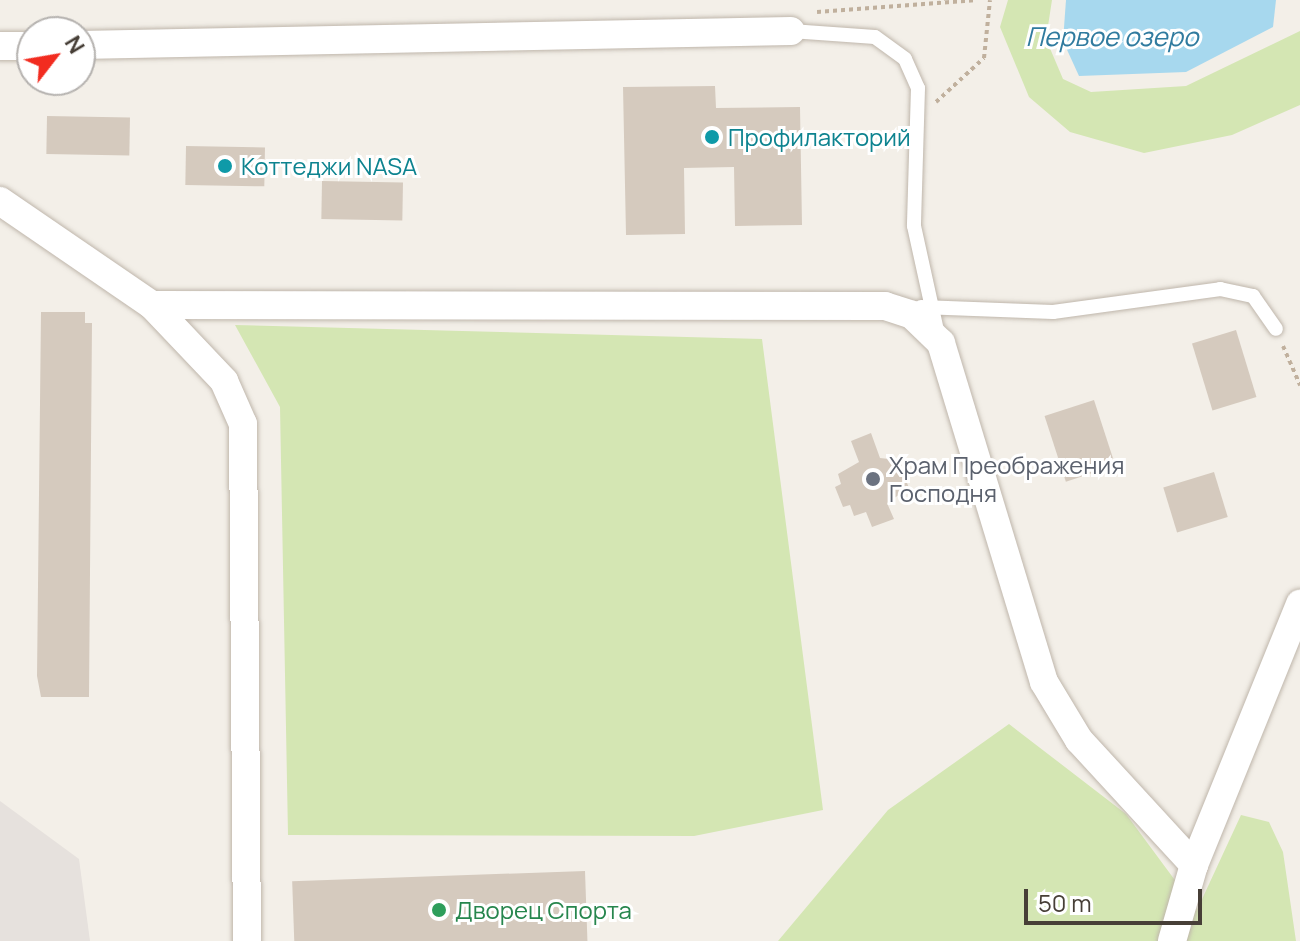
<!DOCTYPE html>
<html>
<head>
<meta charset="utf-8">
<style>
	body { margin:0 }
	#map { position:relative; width:1300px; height:941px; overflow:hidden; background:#f3efe8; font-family:Manrope,sans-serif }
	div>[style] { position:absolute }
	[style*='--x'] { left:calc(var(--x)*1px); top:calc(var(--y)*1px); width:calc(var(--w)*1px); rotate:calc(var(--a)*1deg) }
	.industrial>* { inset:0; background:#e6e1dd }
	.green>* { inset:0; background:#d4e6b3 }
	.water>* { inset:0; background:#a7d8ee }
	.building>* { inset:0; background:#d5cabe; transform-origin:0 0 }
	.path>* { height:4px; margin-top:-2px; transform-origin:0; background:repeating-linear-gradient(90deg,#c0b09d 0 4px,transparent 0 8px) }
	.roads { filter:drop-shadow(0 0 2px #bfb6ab) drop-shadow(0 0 2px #bfb6ab) }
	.lane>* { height:14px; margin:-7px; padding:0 7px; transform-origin:7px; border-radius:7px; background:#fff }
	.street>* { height:28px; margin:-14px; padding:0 14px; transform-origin:14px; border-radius:14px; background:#fff }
	.dots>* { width:22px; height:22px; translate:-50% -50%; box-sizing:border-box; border:4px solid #fff; border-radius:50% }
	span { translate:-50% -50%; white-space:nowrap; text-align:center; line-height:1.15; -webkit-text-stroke:6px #fff; paint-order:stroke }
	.culture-label { font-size:24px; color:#0d838f }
	.left { translate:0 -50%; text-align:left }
	.worship-label { font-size:24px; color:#5b616d }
	.leisure-label { font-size:24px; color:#27864d }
	.water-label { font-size:26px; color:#307b9f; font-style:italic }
	.north { position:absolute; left:16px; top:16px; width:80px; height:80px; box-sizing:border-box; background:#fff; border:2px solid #b5b2af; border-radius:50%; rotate:59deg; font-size:22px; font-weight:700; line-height:32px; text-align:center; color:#473f37 }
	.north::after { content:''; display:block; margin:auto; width:28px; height:36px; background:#f22c20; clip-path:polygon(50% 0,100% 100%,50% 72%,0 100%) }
	.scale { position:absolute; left:1024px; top:889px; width:178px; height:36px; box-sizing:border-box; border:4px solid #473f37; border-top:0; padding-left:10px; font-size:24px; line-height:28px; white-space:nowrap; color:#473f37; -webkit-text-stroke:6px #fff; paint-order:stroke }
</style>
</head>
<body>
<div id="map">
	<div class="industrial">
		<i style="clip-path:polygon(0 801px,79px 859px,90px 941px,0 941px)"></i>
	</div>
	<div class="green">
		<i style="clip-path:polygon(1008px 0,1052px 0,1046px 39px,1063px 79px,1091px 92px,1186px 86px,1300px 31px,1300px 105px,1232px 135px,1144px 153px,1070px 132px,1029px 97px,1000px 27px)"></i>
		<i style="clip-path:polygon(235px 325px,762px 339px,823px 810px,694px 836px,288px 835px,280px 407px)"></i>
		<i style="clip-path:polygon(1009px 724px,1126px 814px,1197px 910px,1241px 815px,1269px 822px,1283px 852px,1296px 941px,778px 941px,888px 810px)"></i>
	</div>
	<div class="water">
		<i style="clip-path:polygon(1066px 0,1276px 0,1273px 27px,1186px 72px,1079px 76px,1063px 41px)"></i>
	</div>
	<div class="building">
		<i style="clip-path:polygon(715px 86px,716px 108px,800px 107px,802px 225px,735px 226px,734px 167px,684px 168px,685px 234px,626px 235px,623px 87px)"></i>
		<i style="left:47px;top:116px;width:83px;height:38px;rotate:1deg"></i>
		<i style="left:186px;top:146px;width:79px;height:39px;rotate:1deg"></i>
		<i style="left:322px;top:181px;width:81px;height:38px;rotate:1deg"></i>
		<i style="clip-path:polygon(41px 312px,85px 312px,85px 323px,92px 323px,89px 697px,41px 697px,37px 676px)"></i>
		<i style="left:1236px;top:330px;width:70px;height:46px;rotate:73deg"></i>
		<i style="left:1094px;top:400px;width:69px;height:52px;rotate:72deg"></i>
		<i style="clip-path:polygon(871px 433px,880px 458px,898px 460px,909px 488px,887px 503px,894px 519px,872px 527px,866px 512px,854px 516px,850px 505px,843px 507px,835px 487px,841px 484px,838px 474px,859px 462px,851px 441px)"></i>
		<i style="left:1214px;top:472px;width:47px;height:53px;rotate:73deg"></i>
		<i style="left:585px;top:871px;width:70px;height:293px;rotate:88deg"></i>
	</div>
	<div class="path">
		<i style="--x:817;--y:12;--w:158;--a:-4.3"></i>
		<i style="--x:936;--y:102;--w:65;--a:-42.5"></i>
		<i style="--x:984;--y:58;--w:58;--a:-84.1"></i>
		<i style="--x:1283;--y:346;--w:43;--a:66.4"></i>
	</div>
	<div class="roads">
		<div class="lane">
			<i style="--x:791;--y:31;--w:84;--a:4.1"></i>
			<i style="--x:875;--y:37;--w:37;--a:36"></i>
			<i style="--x:905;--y:59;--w:32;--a:66"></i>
			<i style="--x:918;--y:88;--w:138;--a:91.7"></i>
			<i style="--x:914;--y:226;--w:107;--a:77.6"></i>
			<i style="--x:921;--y:307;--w:132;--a:2.2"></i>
			<i style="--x:1053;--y:312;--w:169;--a:-7.8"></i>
			<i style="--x:1220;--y:289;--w:34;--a:12"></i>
			<i style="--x:1253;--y:296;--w:40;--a:55.1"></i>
		</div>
		<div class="street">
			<i style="--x:80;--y:45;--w:711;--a:-1.13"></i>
			<i style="--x:0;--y:46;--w:32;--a:0"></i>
			<i style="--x:0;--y:201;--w:184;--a:34.4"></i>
			<i style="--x:152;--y:305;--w:105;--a:46.5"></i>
			<i style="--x:224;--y:381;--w:47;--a:66.2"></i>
			<i style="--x:243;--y:424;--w:517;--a:89.56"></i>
			<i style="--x:152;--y:305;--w:733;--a:0.08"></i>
			<i style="--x:885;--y:306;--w:28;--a:18"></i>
			<i style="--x:912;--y:315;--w:40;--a:44"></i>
			<i style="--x:941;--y:343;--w:354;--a:73.1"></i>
			<i style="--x:1044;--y:682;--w:68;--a:58.9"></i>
			<i style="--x:1079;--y:740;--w:170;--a:47.4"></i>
			<i style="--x:1172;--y:941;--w:79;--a:-73.9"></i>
			<i style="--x:1194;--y:865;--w:282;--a:-67.9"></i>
		</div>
	</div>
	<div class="dots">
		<i style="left:712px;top:137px;background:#0f9aa8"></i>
		<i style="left:225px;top:166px;background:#0f9aa8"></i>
		<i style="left:873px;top:479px;background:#6b7280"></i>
		<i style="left:439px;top:910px;background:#2e9e5b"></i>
	</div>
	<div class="culture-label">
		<span class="left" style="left:728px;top:137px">Профилакторий</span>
		<span class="left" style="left:241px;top:166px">Коттеджи NASA</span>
	</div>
	<div class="worship-label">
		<span class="left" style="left:889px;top:479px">Храм Преображения<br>Господня</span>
	</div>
	<div class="leisure-label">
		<span class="left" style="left:455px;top:910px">Дворец Спорта</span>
	</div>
	<div class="water-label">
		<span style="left:1112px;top:37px">Первое озеро</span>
	</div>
	<div class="north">N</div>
	<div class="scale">50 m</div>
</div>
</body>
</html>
